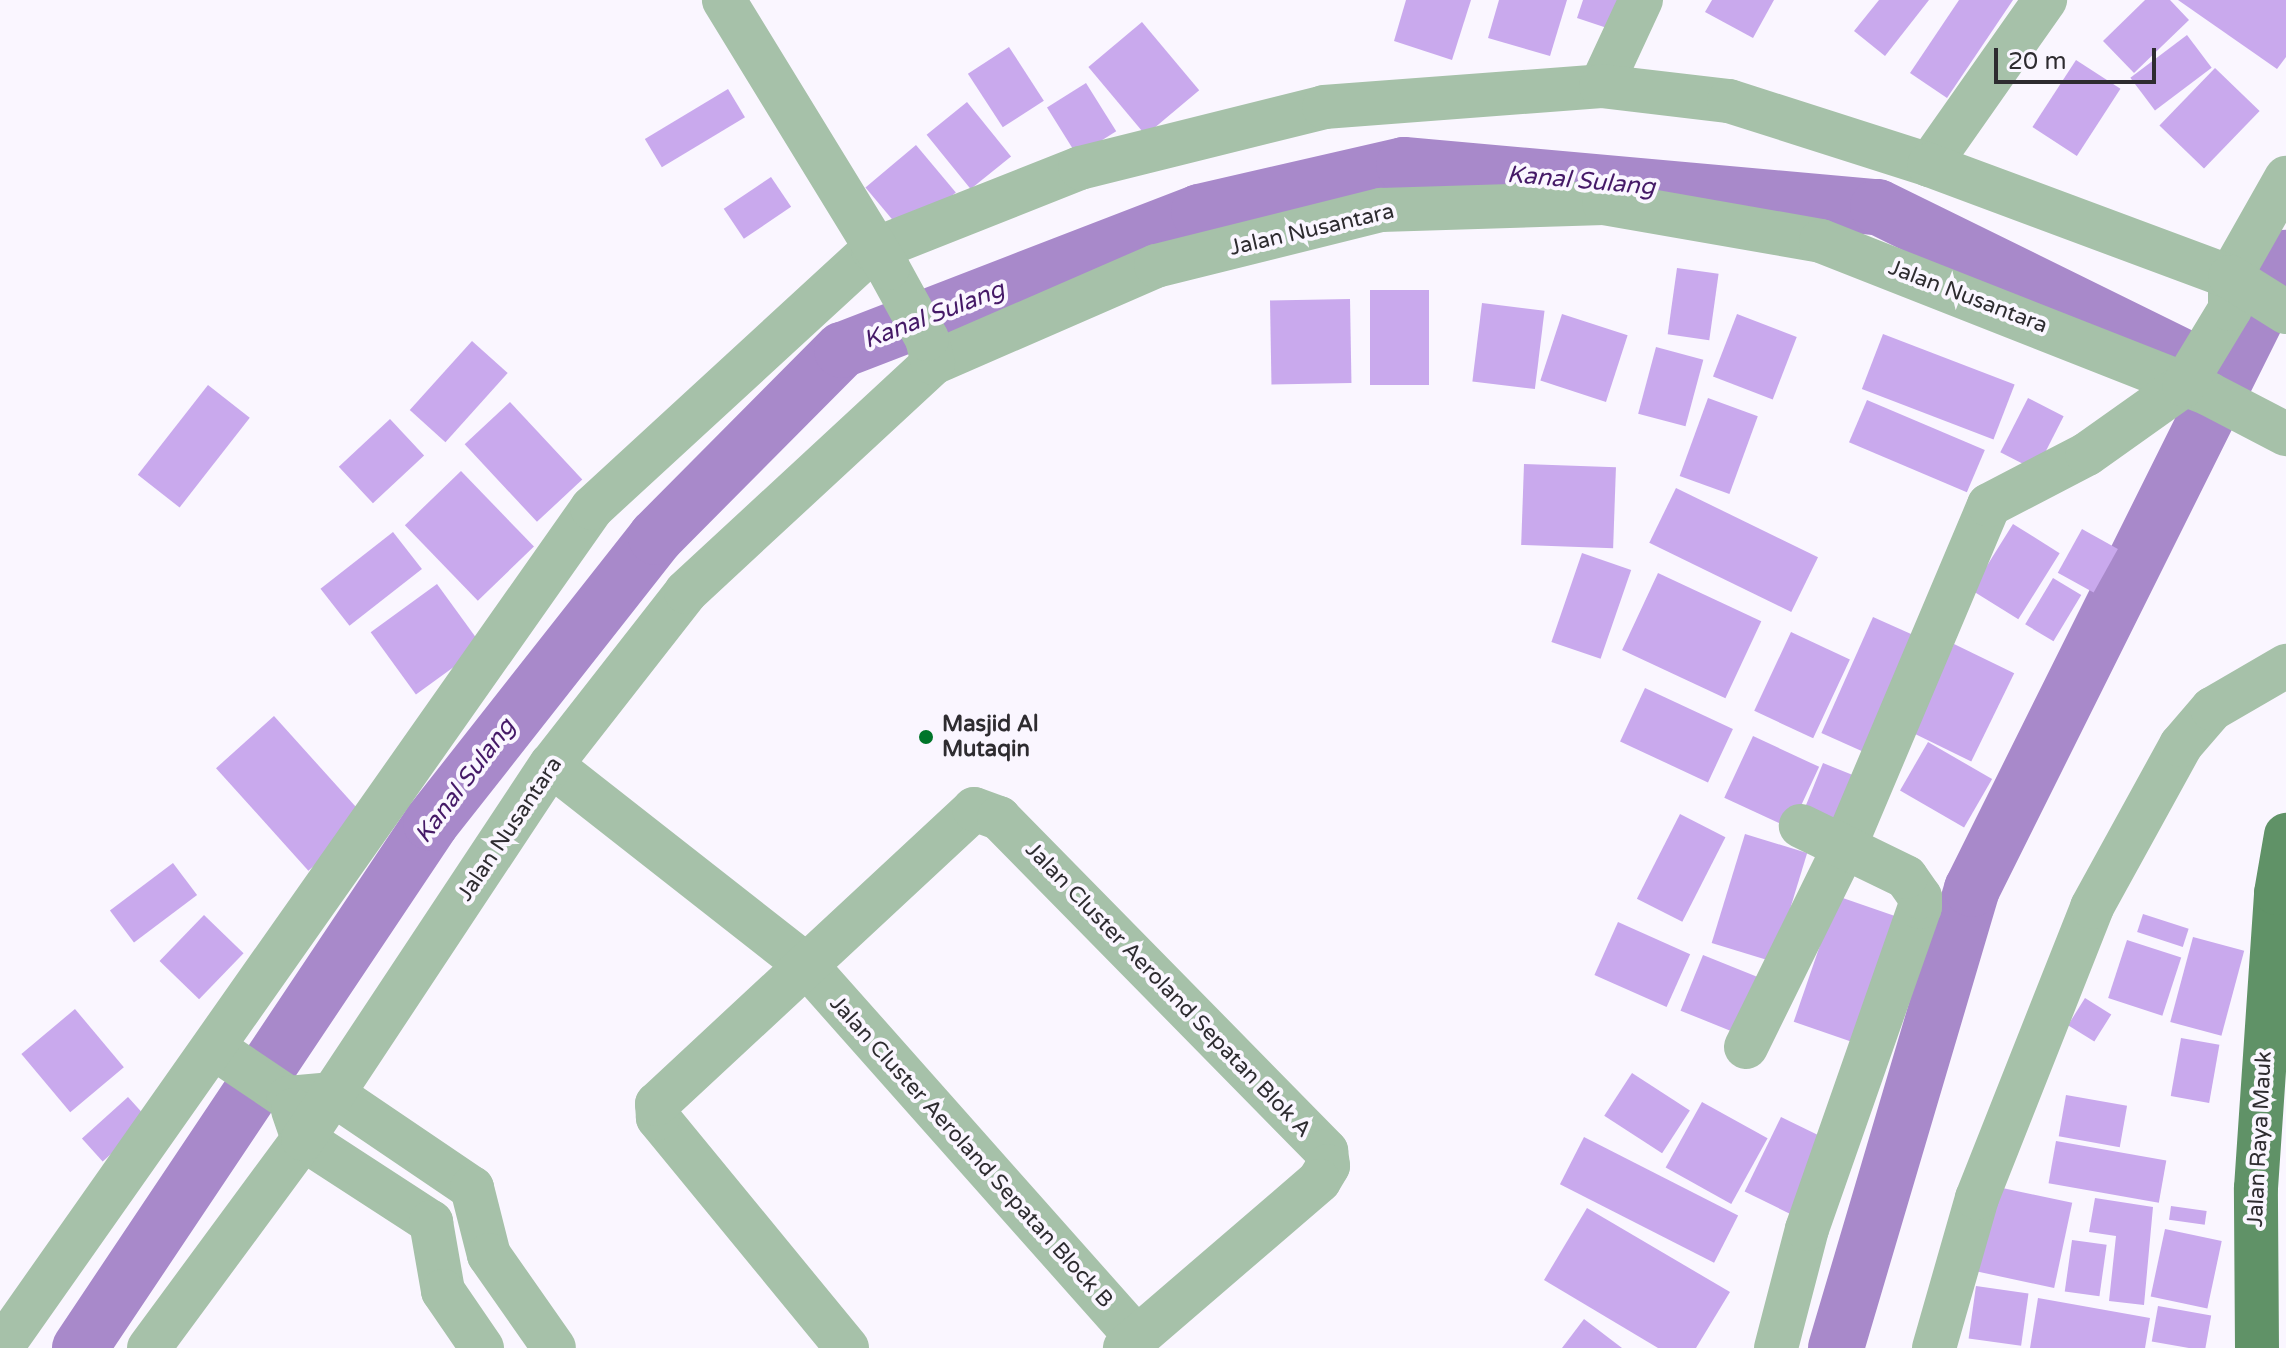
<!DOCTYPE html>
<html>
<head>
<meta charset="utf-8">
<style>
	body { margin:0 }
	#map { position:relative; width:2286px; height:1348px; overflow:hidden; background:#faf6ff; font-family:"Varela Round",sans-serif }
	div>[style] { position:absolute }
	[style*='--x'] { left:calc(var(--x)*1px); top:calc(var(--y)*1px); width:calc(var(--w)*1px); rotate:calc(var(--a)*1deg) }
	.canal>* { height:56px; margin:-28px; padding:0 28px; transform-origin:28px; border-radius:28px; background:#a889ca }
	.building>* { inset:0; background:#c9a9ed; transform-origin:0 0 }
	.street>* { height:44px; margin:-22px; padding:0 22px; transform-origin:22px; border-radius:22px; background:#a6c1a9 }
	.primary>* { height:44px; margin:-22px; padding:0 22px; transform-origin:22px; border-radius:22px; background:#609267 }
	.dots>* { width:22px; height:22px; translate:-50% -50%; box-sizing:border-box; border:4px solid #faf6ff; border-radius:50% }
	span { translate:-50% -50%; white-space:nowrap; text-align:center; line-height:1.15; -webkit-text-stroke:8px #faf6ff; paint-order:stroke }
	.street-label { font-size:22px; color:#2e2c30 }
	.poi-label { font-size:22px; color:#2e2c30; font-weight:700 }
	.left { translate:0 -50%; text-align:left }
	.water-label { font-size:24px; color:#451967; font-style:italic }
	.scale { position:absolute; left:1994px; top:48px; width:162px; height:36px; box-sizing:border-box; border:4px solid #2e2c30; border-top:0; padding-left:10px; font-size:24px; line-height:28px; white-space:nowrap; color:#2e2c30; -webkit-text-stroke:6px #faf6ff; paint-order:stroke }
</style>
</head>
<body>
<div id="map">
	<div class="canal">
		<i style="--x:80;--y:1348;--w:632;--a:-56.23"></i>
		<i style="--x:431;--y:823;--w:364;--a:-51.8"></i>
		<i style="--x:656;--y:537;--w:264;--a:-45.2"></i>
		<i style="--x:842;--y:350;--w:383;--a:-21.1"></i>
		<i style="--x:1199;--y:212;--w:210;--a:-12.9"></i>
		<i style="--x:1404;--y:165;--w:476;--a:5.1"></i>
		<i style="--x:1878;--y:207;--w:387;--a:26.2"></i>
		<i style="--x:1836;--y:1348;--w:479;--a:-73.5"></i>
		<i style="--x:1972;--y:889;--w:705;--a:-63.54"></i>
	</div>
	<div class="building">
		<i style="clip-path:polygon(1406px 0,1471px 0,1452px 60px,1394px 41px)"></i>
		<i style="clip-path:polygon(1499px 0,1567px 0,1550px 56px,1488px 38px)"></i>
		<i style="clip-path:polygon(1583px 0,1618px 0,1610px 29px,1577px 18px)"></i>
		<i style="clip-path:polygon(1712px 0,1774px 0,1753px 38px,1705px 12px)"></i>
		<i style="clip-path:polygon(1879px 0,1929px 0,1885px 56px,1854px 31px)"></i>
		<i style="clip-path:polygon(1959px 0,2013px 0,1947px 98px,1910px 73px)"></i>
		<i style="clip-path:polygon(2145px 0,2170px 0,2189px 20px,2134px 73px,2103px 41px)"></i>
		<i style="clip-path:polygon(2178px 0,2286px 0,2286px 57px,2277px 69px)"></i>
		<i style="left:1142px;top:22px;width:89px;height:70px;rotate:50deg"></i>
		<i style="left:2187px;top:35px;width:41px;height:71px;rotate:53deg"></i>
		<i style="left:1009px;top:47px;width:64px;height:49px;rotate:57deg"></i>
		<i style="left:2076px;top:60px;width:53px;height:80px;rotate:33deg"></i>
		<i style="left:2215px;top:68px;width:62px;height:80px;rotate:44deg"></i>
		<i style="left:1086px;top:83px;width:57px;height:46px;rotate:58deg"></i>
		<i style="left:728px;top:89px;width:33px;height:97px;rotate:59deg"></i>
		<i style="left:967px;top:102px;width:70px;height:52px;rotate:51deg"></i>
		<i style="left:916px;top:145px;width:62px;height:66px;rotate:50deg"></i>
		<i style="left:771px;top:177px;width:36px;height:57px;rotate:56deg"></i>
		<i style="left:1677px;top:268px;width:42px;height:67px;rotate:8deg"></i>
		<i style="left:1370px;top:290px;width:59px;height:95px"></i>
		<i style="left:1350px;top:299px;width:84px;height:80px;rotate:89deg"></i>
		<i style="left:1482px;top:303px;width:63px;height:79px;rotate:7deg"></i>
		<i style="left:1562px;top:314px;width:69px;height:70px;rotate:18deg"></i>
		<i style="left:1737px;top:314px;width:64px;height:67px;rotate:21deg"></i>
		<i style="left:1883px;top:334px;width:141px;height:59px;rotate:21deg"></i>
		<i style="left:472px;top:341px;width:48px;height:93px;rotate:42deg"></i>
		<i style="left:1656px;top:347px;width:49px;height:69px;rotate:15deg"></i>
		<i style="left:208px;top:385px;width:53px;height:114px;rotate:38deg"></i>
		<i style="left:1708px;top:398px;width:53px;height:83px;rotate:20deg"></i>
		<i style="left:2028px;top:398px;width:40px;height:61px;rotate:27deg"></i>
		<i style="left:1867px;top:400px;width:128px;height:46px;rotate:23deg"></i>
		<i style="left:510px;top:402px;width:106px;height:62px;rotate:47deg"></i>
		<i style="left:390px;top:419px;width:50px;height:70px;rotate:47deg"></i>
		<i style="left:1524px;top:464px;width:92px;height:81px;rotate:2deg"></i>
		<i style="left:461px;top:471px;width:105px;height:78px;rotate:46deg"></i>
		<i style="left:1676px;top:488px;width:158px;height:61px;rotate:26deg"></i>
		<i style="left:2013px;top:524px;width:55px;height:78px;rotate:32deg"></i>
		<i style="left:2082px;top:529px;width:41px;height:50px;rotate:29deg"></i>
		<i style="left:393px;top:532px;width:47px;height:92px;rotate:52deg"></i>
		<i style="left:1582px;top:553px;width:52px;height:94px;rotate:19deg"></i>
		<i style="left:1658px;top:573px;width:114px;height:85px;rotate:25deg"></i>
		<i style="left:2053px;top:578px;width:33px;height:54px;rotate:31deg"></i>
		<i style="left:437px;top:584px;width:77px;height:82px;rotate:54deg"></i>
		<i style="left:1873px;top:617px;width:60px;height:127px;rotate:24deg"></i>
		<i style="left:1791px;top:632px;width:65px;height:87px;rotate:25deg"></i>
		<i style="left:1954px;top:644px;width:67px;height:98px;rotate:26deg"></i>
		<i style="left:1645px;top:688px;width:97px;height:59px;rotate:25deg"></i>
		<i style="left:274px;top:716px;width:138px;height:78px;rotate:48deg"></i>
		<i style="left:1753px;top:736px;width:73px;height:68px;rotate:25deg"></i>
		<i style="left:1928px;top:742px;width:74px;height:56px;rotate:30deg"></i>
		<i style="left:1823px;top:763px;width:48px;height:60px;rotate:22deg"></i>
		<i style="left:1680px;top:814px;width:51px;height:95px;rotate:27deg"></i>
		<i style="left:1745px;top:834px;width:65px;height:114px;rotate:17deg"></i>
		<i style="left:173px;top:863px;width:40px;height:79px;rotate:53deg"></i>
		<i style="left:1837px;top:896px;width:75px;height:133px;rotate:19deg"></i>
		<i style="left:2143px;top:914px;width:48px;height:19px;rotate:18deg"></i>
		<i style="left:204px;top:915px;width:55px;height:64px;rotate:44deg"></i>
		<i style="left:1618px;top:922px;width:79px;height:58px;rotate:24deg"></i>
		<i style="left:2193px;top:937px;width:53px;height:88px;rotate:15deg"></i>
		<i style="left:2127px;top:940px;width:57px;height:61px;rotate:18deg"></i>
		<i style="left:1703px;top:955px;width:65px;height:60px;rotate:22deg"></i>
		<i style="left:2085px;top:998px;width:31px;height:32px;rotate:32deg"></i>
		<i style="left:75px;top:1009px;width:76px;height:70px;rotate:50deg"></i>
		<i style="left:2181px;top:1038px;width:39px;height:59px;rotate:10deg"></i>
		<i style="left:1632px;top:1073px;width:69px;height:51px;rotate:33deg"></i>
		<i style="left:2066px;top:1095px;width:62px;height:42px;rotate:10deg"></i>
		<i style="left:128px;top:1097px;width:31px;height:62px;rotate:48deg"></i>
		<i style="left:1702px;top:1102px;width:75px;height:75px;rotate:29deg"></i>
		<i style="left:1781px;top:1117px;width:60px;height:83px;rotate:26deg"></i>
		<i style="left:1584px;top:1137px;width:173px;height:53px;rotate:27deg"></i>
		<i style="left:2056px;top:1141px;width:112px;height:43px;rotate:10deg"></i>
		<i style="left:1993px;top:1186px;width:81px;height:87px;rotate:12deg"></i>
		<i style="clip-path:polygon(2095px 1198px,2153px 1207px,2144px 1305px,2109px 1301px,2116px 1236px,2089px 1232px)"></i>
		<i style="left:2171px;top:1206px;width:36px;height:14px;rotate:8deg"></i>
		<i style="clip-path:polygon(1587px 1208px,1730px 1292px,1696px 1348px,1658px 1348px,1544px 1280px)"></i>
		<i style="left:2165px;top:1229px;width:58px;height:69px;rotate:12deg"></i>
		<i style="left:2072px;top:1240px;width:35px;height:52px;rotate:8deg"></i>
		<i style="left:1976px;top:1286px;width:53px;height:53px;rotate:8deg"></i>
		<i style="clip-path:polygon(2038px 1298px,2150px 1318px,2145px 1348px,2030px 1348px)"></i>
		<i style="left:2158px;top:1306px;width:54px;height:36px;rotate:10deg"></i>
		<i style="clip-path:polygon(1584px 1319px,1622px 1348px,1562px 1348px)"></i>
	</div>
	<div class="street">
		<i style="--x:1601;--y:86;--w:95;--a:-65.1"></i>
		<i style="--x:1929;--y:165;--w:202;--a:-54.9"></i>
		<i style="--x:933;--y:363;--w:243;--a:-23.5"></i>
		<i style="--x:1156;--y:266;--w:232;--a:-14"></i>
		<i style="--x:1381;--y:210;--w:223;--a:-1.8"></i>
		<i style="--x:1604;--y:203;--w:220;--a:9.9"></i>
		<i style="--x:1821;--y:241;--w:417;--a:21.5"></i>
		<i style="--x:2209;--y:394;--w:87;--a:27.5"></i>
		<i style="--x:551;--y:765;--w:324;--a:38.1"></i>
		<i style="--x:806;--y:965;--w:499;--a:48.4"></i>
		<i style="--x:1746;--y:1047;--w:224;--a:-63.8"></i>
		<i style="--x:1845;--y:846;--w:370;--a:-67.1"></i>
		<i style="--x:1989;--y:505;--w:110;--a:-27.5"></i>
		<i style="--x:2087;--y:454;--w:119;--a:-35.4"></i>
		<i style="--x:2184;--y:385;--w:89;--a:-58.8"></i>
		<i style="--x:2230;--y:309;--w:32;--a:-90"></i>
		<i style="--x:2230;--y:277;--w:114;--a:-60.5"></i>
		<i style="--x:214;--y:1048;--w:89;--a:34"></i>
		<i style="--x:288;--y:1098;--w:45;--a:-5.1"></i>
		<i style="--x:333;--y:1094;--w:168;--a:34.1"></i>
		<i style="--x:472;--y:1188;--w:69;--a:75.8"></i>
		<i style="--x:489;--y:1255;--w:113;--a:55"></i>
		<i style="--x:293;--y:1110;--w:31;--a:71"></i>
		<i style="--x:303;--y:1139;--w:153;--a:33"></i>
		<i style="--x:431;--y:1222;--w:70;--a:80.1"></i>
		<i style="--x:443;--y:1291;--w:69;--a:55.6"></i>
		<i style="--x:1;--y:1348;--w:1027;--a:-54.87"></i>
		<i style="--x:592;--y:508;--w:381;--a:-42.6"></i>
		<i style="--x:873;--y:250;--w:223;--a:-21.6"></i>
		<i style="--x:1080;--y:168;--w:252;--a:-14"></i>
		<i style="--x:1324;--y:107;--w:278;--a:-4.3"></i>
		<i style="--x:1601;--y:86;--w:129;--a:6.7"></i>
		<i style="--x:1729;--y:101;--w:210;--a:17.7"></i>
		<i style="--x:1929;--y:165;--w:321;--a:20.4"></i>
		<i style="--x:2230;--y:277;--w:66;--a:32"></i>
		<i style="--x:149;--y:1348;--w:260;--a:-53.6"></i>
		<i style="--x:303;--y:1139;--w:449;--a:-56.5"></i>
		<i style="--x:551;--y:765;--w:219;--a:-52"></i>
		<i style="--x:686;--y:592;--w:337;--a:-42.8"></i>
		<i style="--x:933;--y:363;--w:25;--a:-104"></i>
		<i style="--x:927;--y:339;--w:81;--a:-118.8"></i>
		<i style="--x:888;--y:268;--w:314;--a:-121.5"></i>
		<i style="--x:847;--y:1348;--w:298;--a:-129.4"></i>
		<i style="--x:658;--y:1118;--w:14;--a:-94"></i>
		<i style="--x:657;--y:1104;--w:433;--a:-42.9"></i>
		<i style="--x:974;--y:809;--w:27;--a:20"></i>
		<i style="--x:999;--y:818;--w:467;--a:45.5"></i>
		<i style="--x:1326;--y:1151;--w:15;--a:82"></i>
		<i style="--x:1328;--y:1166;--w:17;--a:121"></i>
		<i style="--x:1319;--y:1181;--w:256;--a:139.3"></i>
		<i style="--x:1776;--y:1348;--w:123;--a:-75.4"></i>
		<i style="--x:1807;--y:1229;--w:341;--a:-70.7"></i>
		<i style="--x:1920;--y:907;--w:10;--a:-90"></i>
		<i style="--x:1920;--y:897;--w:24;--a:-125"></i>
		<i style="--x:1906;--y:877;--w:117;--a:-154.1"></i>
		<i style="--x:1934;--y:1348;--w:156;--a:-74"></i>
		<i style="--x:1977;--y:1198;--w:313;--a:-68.4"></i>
		<i style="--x:2092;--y:907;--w:185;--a:-61.2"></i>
		<i style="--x:2181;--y:745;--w:48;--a:-49.3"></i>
		<i style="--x:2212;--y:709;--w:86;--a:-30.2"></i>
	</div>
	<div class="primary">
		<i style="--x:2257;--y:1348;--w:160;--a:-90.4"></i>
		<i style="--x:2256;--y:1188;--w:296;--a:-86.1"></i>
		<i style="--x:2276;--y:893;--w:59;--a:-80.2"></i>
	</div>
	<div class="dots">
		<i style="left:926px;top:737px;background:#00752a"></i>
	</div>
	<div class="street-label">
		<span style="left:1312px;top:230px;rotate:-13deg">Jalan Nusantara</span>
		<span style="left:1968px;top:297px;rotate:21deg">Jalan Nusantara</span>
		<span style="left:510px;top:829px;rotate:-56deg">Jalan Nusantara</span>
		<span style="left:1168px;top:990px;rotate:46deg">Jalan Cluster Aeroland Sepatan Blok A</span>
		<span style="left:2260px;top:1139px;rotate:-87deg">Jalan Raya Mauk</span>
		<span style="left:971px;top:1152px;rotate:48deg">Jalan Cluster Aeroland Sepatan Block B</span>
	</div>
	<div class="poi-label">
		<span class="left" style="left:942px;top:737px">Masjid Al<br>Mutaqin</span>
	</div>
	<div class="water-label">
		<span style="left:1581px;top:181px;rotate:5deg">Kanal Sulang</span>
		<span style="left:934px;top:315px;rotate:-21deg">Kanal Sulang</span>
		<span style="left:465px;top:781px;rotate:-53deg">Kanal Sulang</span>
	</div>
	<div class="scale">20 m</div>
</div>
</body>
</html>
